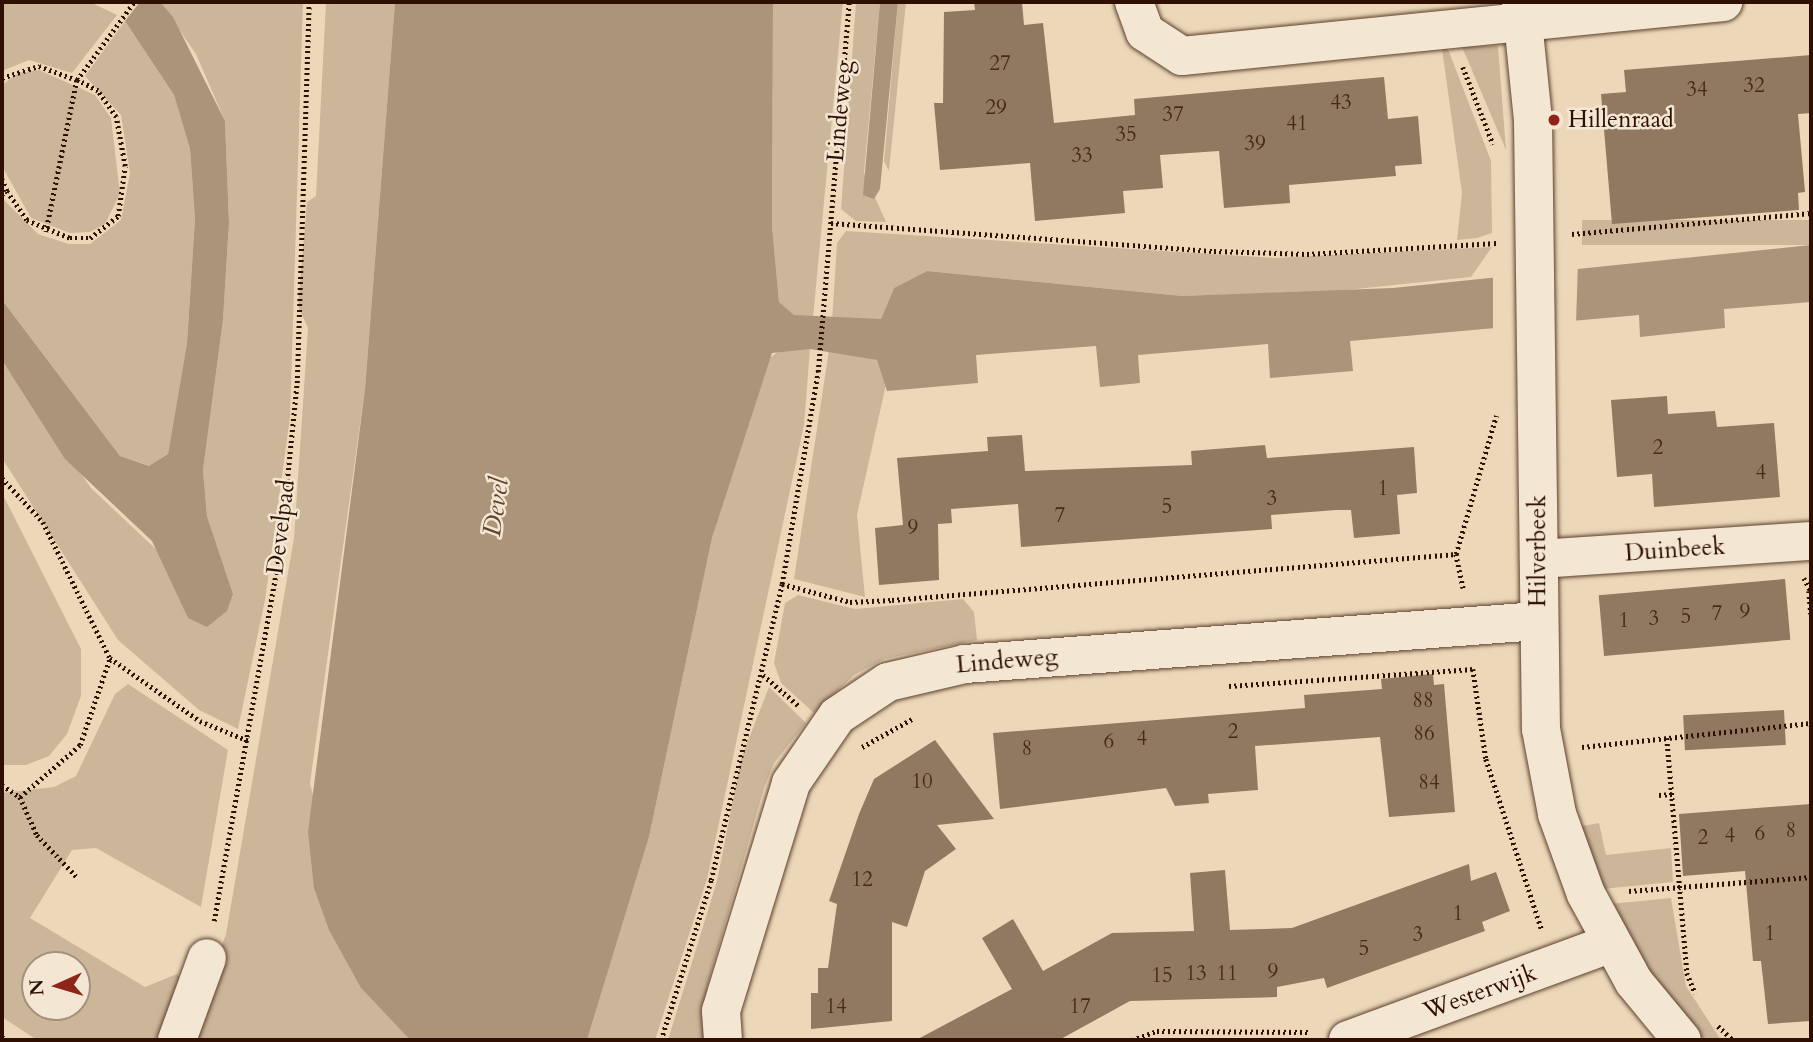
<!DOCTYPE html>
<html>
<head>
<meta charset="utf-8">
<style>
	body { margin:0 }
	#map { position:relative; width:1813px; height:1042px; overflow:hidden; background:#ecd8b9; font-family:Cardo,serif }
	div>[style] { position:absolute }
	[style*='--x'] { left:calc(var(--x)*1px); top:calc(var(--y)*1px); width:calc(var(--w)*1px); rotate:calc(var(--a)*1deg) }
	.green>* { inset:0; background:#ccb69a; transform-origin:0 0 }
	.water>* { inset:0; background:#ab947a }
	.pier>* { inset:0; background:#ecd8b9 }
	.building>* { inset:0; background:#917860; transform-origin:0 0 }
	.path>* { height:4.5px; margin-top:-2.25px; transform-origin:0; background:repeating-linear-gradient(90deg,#2e0f00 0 2px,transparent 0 5.5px) }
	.roads { filter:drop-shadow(0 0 2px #5e412e) drop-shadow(0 0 2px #5e412e) }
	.minor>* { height:38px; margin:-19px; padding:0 19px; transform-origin:19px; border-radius:19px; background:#f3e6d2 }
	.dots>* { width:19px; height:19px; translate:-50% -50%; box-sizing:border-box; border:4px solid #f3e6d2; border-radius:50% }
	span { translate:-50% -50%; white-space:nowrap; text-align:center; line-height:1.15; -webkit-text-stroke:5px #f3e6d2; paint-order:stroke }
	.number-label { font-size:21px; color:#472918 }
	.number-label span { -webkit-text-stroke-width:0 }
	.street-label { font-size:24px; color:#2e0f00 }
	.poi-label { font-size:24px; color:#2e0f00 }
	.left { translate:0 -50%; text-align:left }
	.water-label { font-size:26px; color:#604431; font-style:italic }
	.frame { position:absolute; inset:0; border:4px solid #2e0f00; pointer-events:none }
	.north { position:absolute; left:21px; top:951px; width:70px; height:70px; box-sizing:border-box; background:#f3e6d2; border:2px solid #a4907e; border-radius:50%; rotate:266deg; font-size:19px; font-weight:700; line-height:28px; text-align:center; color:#2e0f00 }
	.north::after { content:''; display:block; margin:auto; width:24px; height:32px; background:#8f2418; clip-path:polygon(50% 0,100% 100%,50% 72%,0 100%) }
</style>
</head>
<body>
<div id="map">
	<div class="green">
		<i style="clip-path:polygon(2px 2px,90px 2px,117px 15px,72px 73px,29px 60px,2px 71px)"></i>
		<i style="clip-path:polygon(160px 2px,303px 2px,290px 417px,265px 600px,238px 729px,199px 710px,118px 640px,2px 458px,2px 360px,91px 488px,160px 553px,233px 594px,207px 516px,203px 470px,223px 320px,229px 223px,225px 121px,196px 54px)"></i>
		<i style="clip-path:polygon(326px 2px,395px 2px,365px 389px,310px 783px,361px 988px,410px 1040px,188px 1040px,226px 934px,294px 538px,308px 328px,298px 306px,307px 202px,316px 196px)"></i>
		<i style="clip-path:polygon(773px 2px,843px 2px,813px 318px,794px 315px,779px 302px,772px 226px)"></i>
		<i style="clip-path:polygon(856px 2px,880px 2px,864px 173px,886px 222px,856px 221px,841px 209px)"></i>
		<i style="clip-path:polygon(898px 2px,906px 2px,889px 171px,884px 161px)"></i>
		<i style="clip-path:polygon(125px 21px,174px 95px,190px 149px,195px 219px,187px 343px,168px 454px,150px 466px,120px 456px,2px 300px,2px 198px,38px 234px,69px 244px,90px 244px,121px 220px,130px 173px,121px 115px,85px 76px)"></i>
		<i style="clip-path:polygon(1498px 46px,1506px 150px,1462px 47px)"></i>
		<i style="clip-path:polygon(1442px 49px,1448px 49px,1491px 161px,1492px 233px,1477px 238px,1457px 240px,1462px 193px)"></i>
		<i style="clip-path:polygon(39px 70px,95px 95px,111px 118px,120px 194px,105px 224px,90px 232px,70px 233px,31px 218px,2px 166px,2px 85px,18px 73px)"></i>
		<i style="left:1811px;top:220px;width:25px;height:229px;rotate:90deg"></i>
		<i style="clip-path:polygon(846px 231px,1275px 258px,1492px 247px,1471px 277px,1337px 291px,1182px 296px,927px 271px,894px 288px,881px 319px,867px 323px,832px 321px,837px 243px)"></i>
		<i style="clip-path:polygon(783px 348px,810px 349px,804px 425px,707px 879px,655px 1040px,587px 1040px,649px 837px,712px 538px,766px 361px)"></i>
		<i style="clip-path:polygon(829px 350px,877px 360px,887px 380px,857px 515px,865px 597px,794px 579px)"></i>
		<i style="clip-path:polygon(2px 493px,81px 649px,81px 696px,67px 734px,49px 756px,26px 765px,2px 765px)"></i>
		<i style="clip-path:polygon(798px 595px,855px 609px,963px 599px,974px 612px,977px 640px,884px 659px,854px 675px,814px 713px,781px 683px,774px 663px,785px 603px)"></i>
		<i style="clip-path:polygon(evenodd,128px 684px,228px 750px,201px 907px,96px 848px,72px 850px,30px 918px,145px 987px,177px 974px,189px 989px,163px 1040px,37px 1040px,2px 1017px,2px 793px,54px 787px,76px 776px,115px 694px,128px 684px,35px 965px,77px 965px,77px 1007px,35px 1007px,35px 965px)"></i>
		<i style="clip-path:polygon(769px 687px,806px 723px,774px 763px,764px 788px,707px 987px,707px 1040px,668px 1040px,717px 881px,741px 759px)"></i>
		<i style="clip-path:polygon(1599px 823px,1606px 855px,1671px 848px,1673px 882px,1602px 889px,1578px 827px)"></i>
		<i style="clip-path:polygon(1671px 898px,1686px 986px,1721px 1040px,1697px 1040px,1658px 997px,1610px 904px)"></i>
	</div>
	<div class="water">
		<i style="clip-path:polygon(140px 2px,160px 2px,173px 17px,225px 121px,229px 223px,223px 320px,203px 470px,207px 516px,233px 594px,227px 611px,207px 627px,188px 618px,152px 541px,65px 459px,2px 360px,2px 300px,120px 456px,149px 466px,168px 454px,187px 343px,195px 219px,190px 149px,174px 95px,125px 21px)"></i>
		<i style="clip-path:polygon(395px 2px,773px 2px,772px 226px,779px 302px,794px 315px,881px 319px,894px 288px,927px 271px,1182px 296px,1393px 288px,1811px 245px,1811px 302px,1724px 309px,1725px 328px,1640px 337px,1639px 315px,1350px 341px,1353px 371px,1270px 378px,1268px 344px,1138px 355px,1140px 383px,1100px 387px,1096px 346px,976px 355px,978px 383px,887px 391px,877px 360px,810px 349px,772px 353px,712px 538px,649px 837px,587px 1040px,410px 1040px,361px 988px,329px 930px,314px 888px,308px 832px,365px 389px)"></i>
		<i style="clip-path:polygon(880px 2px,898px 2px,880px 189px,874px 199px,863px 195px)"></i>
	</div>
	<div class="pier">
		<i style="clip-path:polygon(1578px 261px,1576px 324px,1493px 332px,1493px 270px)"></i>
	</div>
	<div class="building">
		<i style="clip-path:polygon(974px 2px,1022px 2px,1024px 25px,1043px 23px,1054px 123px,1135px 115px,1134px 99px,1384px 77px,1388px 119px,1418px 116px,1422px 164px,1395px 166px,1396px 176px,1289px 185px,1290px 203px,1224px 208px,1219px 151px,1160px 155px,1163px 188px,1123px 191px,1125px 213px,1035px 221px,1030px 163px,940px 170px,934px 103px,943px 103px,944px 12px,975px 10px)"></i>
		<i style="clip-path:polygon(1811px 55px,1811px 113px,1798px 114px,1805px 192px,1798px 193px,1799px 210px,1612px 224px,1601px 94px,1626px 92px,1624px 70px)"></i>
		<i style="clip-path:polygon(1667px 396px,1668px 414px,1715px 411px,1717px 427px,1774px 423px,1780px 497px,1654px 507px,1652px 474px,1617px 477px,1611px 400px)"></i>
		<i style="clip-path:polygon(1022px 435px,1025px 471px,1192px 465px,1191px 451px,1265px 445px,1267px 458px,1414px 447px,1417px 493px,1397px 495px,1400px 534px,1354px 538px,1351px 510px,1336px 510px,1271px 515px,1272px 529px,1021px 547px,1018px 504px,951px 509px,952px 523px,938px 524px,939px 580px,879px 585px,875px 528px,903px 525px,897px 458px,988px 451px,987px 437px)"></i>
		<i style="left:1785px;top:579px;width:61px;height:187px;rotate:85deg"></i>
		<i style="clip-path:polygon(1433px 674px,1434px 685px,1444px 684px,1455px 812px,1389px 817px,1380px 737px,1255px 746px,1258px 790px,1208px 794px,1209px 803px,1175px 806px,1166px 788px,1000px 809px,993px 733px,1305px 708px,1304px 695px,1382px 689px,1381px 679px)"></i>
		<i style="left:1784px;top:710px;width:35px;height:101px;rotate:87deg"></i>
		<i style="clip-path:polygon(935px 740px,994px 819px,937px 825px,956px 849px,925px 871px,907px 927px,892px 922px,892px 1021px,811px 1029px,811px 993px,818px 993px,818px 968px,828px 968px,837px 904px,829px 901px,859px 814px,874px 779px)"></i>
		<i style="clip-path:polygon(1811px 804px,1811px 1021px,1768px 1024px,1761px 961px,1753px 961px,1745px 871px,1683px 876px,1679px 814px)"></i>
		<i style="clip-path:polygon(1469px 864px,1471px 881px,1496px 872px,1510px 911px,1482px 922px,1485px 931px,1327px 988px,1324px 978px,1277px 987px,1277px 997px,1130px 1001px,1059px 1040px,916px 1040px,1012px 989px,982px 938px,1013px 919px,1043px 971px,1112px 933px,1194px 931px,1190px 873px,1225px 870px,1230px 930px,1292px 928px)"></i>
	</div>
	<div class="path">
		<i style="--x:1463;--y:67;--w:83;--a:68.7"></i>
		<i style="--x:2;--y:78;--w:39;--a:-18"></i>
		<i style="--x:39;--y:66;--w:40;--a:20.2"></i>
		<i style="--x:77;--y:80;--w:155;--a:101.5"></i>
		<i style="--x:2;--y:179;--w:13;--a:67"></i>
		<i style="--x:2;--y:194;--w:6;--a:-31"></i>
		<i style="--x:7;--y:191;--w:35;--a:55"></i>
		<i style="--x:27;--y:220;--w:47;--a:22.7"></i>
		<i style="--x:70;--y:238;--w:20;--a:0"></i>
		<i style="--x:90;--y:238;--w:36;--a:-38"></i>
		<i style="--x:118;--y:216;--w:50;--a:-82"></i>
		<i style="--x:125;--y:166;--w:50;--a:-100.4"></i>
		<i style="--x:116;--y:117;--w:32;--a:-125"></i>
		<i style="--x:98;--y:91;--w:24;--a:-152"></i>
		<i style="--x:77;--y:80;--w:97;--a:-53.8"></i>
		<i style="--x:831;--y:223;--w:384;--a:4.2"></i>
		<i style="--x:1214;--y:251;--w:93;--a:1.8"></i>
		<i style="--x:1307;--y:254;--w:190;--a:-3.3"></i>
		<i style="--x:1572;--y:234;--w:240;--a:-5"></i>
		<i style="--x:2;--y:478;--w:60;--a:47"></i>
		<i style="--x:43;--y:522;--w:152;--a:63.8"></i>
		<i style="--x:110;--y:658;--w:110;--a:35"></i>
		<i style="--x:200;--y:721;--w:53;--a:22.2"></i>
		<i style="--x:1456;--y:554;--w:35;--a:78"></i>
		<i style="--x:1804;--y:578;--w:15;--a:62"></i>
		<i style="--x:782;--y:584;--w:70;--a:14.8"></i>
		<i style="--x:850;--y:602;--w:42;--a:-2.7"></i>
		<i style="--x:892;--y:600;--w:566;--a:-4.66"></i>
		<i style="--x:1456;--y:554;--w:144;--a:-73.8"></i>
		<i style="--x:1809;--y:591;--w:23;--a:85"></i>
		<i style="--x:1473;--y:669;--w:91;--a:81.8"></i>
		<i style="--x:1486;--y:759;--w:180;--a:71.9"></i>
		<i style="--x:763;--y:675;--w:48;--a:40.7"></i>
		<i style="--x:1229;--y:686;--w:245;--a:-4"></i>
		<i style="--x:1667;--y:738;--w:236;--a:85.1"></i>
		<i style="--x:1687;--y:973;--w:22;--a:68"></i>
		<i style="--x:862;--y:747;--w:57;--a:-29.2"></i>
		<i style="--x:1582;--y:747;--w:230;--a:-6"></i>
		<i style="--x:2;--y:785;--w:22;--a:34"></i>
		<i style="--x:20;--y:797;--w:79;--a:-40.9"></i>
		<i style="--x:80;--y:745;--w:92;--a:-71"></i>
		<i style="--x:1659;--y:795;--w:13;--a:-4"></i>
		<i style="--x:20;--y:797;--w:42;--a:65.9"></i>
		<i style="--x:37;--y:835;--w:58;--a:46.4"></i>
		<i style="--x:1629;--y:891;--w:183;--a:-4.4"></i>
		<i style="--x:214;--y:921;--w:375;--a:-79.9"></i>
		<i style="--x:280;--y:552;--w:170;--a:-84.3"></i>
		<i style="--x:297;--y:383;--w:381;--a:-88.2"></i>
		<i style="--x:1718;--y:1026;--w:21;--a:43"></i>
		<i style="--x:2;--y:1037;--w:6;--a:31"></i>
		<i style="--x:661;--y:1040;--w:168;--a:-72.6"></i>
		<i style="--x:711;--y:880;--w:304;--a:-76.5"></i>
		<i style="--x:782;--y:584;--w:215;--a:-80.4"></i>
		<i style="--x:818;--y:372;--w:371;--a:-85.2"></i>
		<i style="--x:1132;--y:1040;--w:27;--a:-20"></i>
		<i style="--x:1157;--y:1031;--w:153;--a:0.4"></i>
	</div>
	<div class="roads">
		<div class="minor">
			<i style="--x:1134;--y:2;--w:32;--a:70"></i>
			<i style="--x:1145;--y:32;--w:44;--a:33"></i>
			<i style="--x:1182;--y:56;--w:544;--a:-5.7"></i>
			<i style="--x:1521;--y:2;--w:119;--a:84.2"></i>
			<i style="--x:1533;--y:120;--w:609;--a:89.25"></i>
			<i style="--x:1541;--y:729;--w:86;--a:79.3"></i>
			<i style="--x:1557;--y:814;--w:85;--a:70.1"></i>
			<i style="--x:1586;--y:894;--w:100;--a:61.4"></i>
			<i style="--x:1634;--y:982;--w:75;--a:50.4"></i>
			<i style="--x:1539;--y:559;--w:273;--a:-3.8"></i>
			<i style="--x:177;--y:1040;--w:87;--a:-69.9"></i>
			<i style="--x:723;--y:1040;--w:29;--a:-94"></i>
			<i style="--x:721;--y:1011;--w:239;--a:-72.9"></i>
			<i style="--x:791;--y:783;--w:81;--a:-55.5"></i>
			<i style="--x:837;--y:716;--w:61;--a:-33.7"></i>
			<i style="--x:888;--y:682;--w:79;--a:-13.2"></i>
			<i style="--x:965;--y:664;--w:575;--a:-4.29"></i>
			<i style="--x:1348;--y:1040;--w:280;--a:-20.2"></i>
		</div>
	</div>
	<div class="dots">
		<i style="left:1554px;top:120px;background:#8f2418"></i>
	</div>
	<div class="number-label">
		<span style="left:1000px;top:64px">27</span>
		<span style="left:1754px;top:86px">32</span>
		<span style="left:1697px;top:90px">34</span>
		<span style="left:1341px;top:103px">43</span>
		<span style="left:996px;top:108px">29</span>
		<span style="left:1173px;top:115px">37</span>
		<span style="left:1297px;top:124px">41</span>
		<span style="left:1126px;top:135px">35</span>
		<span style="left:1255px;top:144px">39</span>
		<span style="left:1082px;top:156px">33</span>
		<span style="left:1658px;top:448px">2</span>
		<span style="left:1761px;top:473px">4</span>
		<span style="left:1383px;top:489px">1</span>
		<span style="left:1272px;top:499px">3</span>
		<span style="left:1167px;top:507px">5</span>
		<span style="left:1060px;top:516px">7</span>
		<span style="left:913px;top:528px">9</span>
		<span style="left:1745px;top:612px">9</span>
		<span style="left:1717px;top:614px">7</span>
		<span style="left:1686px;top:617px">5</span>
		<span style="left:1654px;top:619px">3</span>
		<span style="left:1624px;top:621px">1</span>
		<span style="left:1423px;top:701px">88</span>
		<span style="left:1233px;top:732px">2</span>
		<span style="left:1424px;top:734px">86</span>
		<span style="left:1142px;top:739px">4</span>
		<span style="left:1109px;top:742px">6</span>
		<span style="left:1027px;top:749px">8</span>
		<span style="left:922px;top:782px">10</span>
		<span style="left:1429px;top:783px">84</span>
		<span style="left:1791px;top:831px">8</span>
		<span style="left:1760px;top:834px">6</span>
		<span style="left:1730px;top:836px">4</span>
		<span style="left:1703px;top:838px">2</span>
		<span style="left:862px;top:880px">12</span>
		<span style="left:1458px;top:914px">1</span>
		<span style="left:1770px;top:934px">1</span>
		<span style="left:1418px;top:935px">3</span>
		<span style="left:1364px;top:949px">5</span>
		<span style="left:1273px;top:972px">9</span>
		<span style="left:1196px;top:974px">13</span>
		<span style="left:1227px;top:974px">11</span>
		<span style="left:1162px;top:976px">15</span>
		<span style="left:836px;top:1007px">14</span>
		<span style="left:1080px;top:1007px">17</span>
	</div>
	<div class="street-label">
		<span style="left:840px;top:111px;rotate:-85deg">Lindeweg</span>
		<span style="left:281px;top:527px;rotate:-83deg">Develpad</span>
		<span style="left:1675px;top:550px;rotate:-4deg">Duinbeek</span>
		<span style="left:1538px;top:551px;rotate:-90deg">Hilverbeek</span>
		<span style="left:1007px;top:661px;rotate:-5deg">Lindeweg</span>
		<span style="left:1480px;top:992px;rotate:-20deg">Westerwijk</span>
	</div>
	<div class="poi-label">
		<span class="left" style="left:1568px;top:120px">Hillenraad</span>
	</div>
	<div class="water-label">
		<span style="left:496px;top:507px;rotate:-82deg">Devel</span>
	</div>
	<div class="frame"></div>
	<div class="north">N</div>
</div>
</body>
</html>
